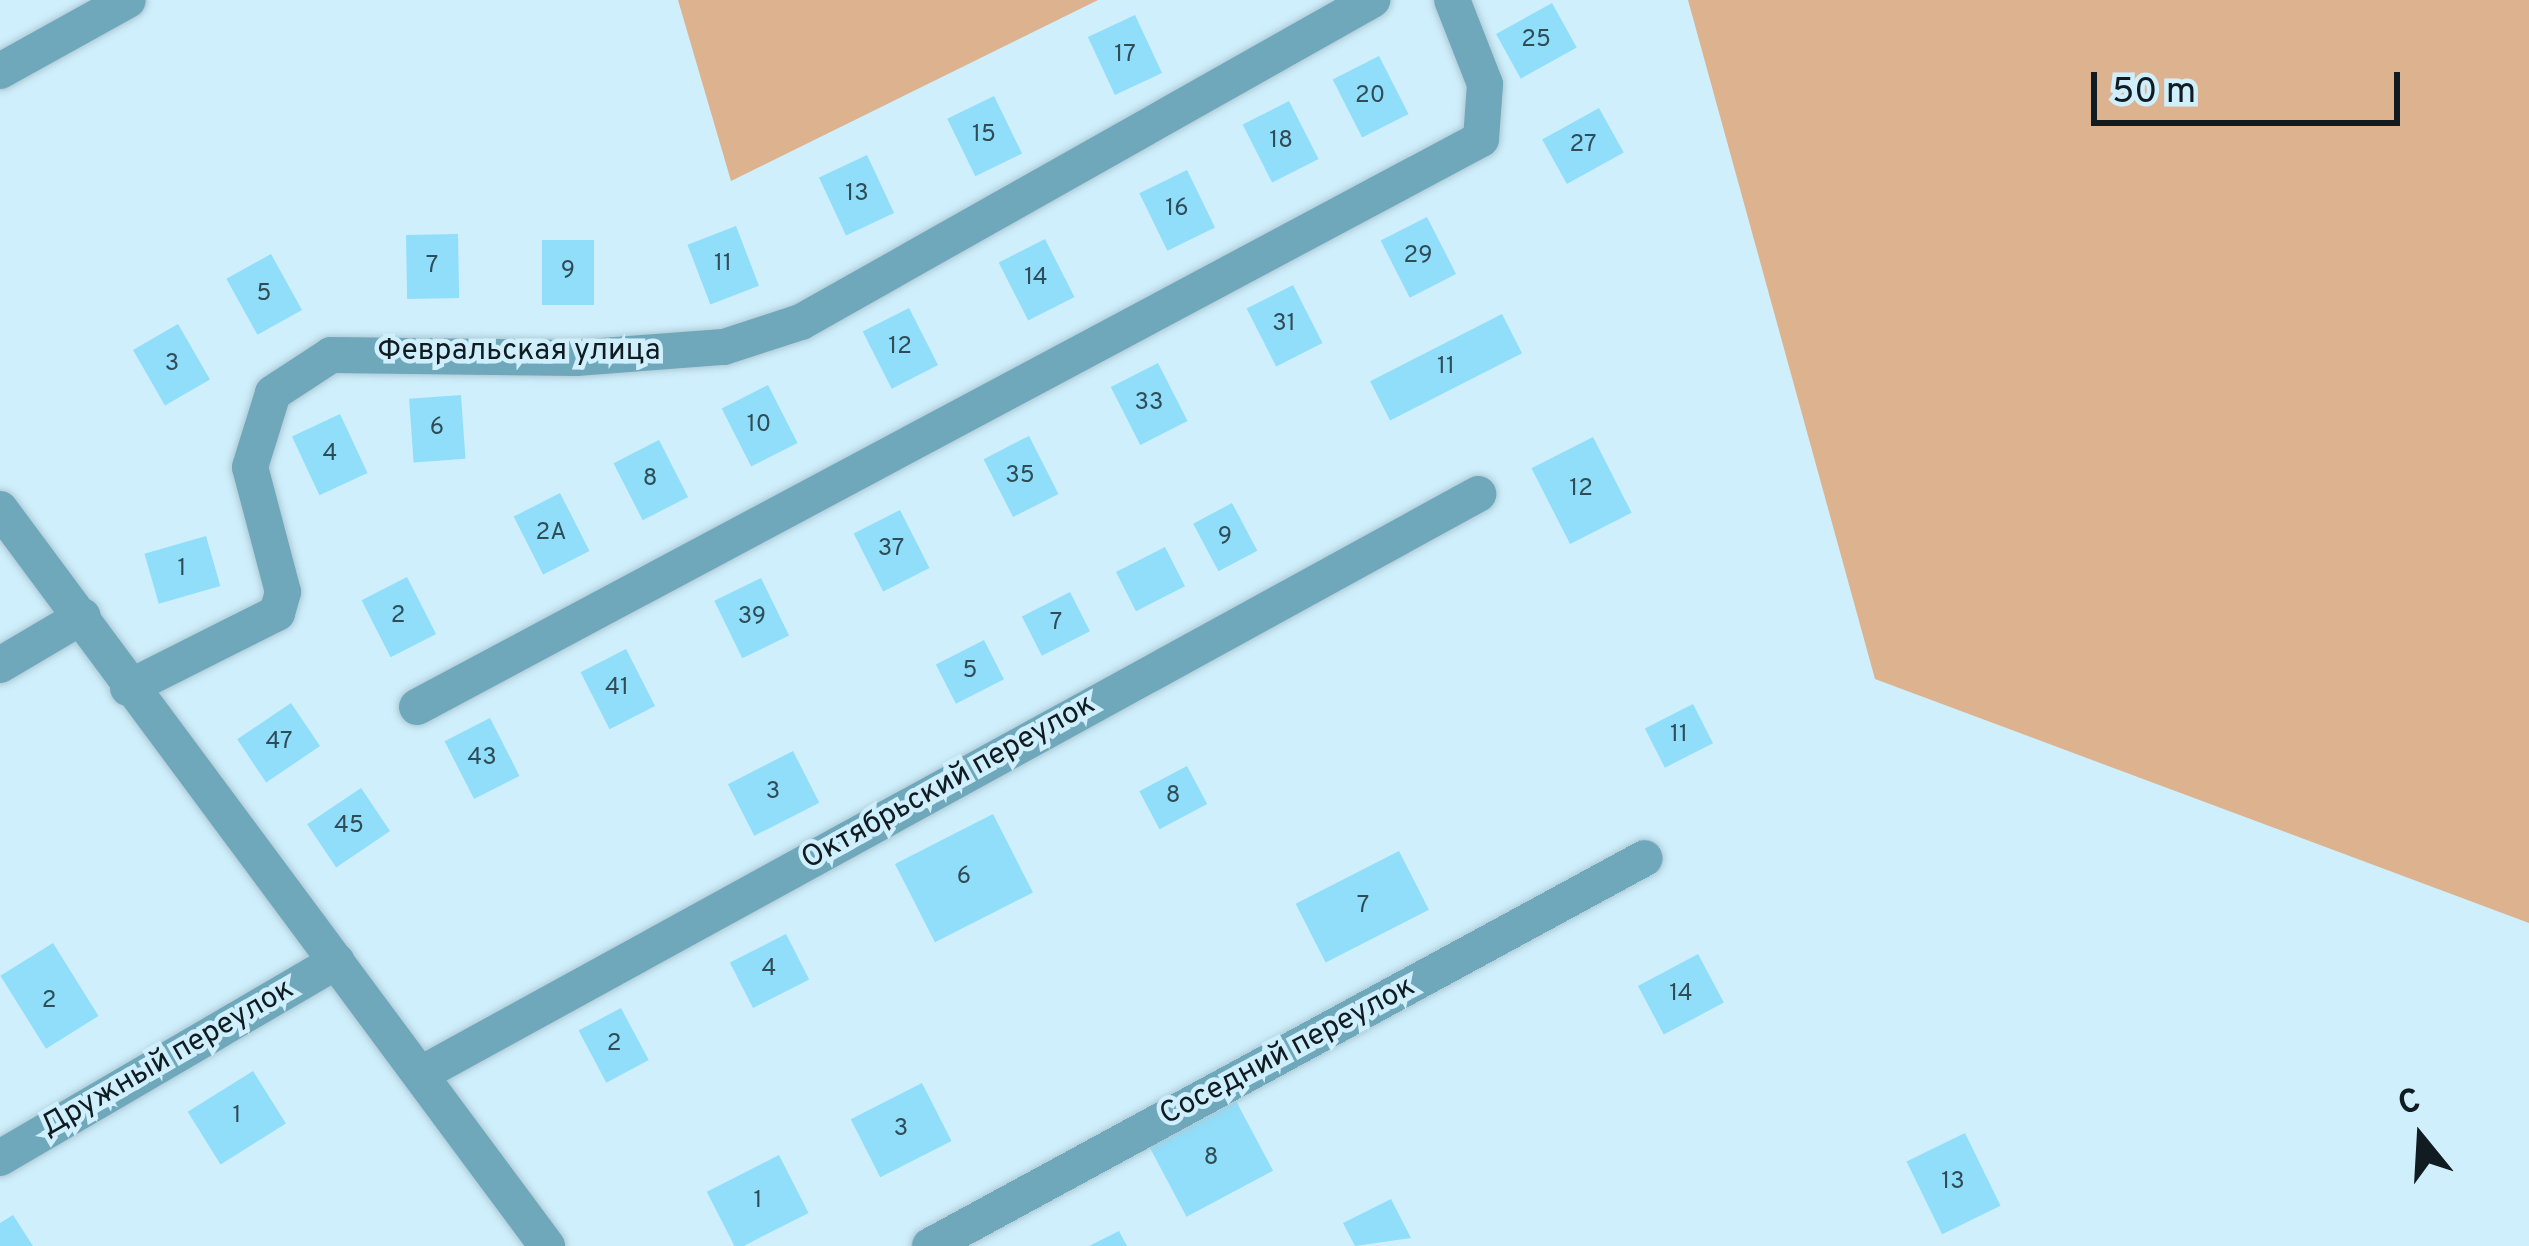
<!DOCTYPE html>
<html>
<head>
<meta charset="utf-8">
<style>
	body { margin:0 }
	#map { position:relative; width:2529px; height:1246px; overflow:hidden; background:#cfeffc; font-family:Overpass,sans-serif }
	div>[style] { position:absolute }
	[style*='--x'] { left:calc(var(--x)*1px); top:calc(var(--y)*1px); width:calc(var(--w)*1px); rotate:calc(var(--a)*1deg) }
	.green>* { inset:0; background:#ddb28e }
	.building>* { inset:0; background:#90defa; transform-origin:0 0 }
	.roads { filter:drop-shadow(0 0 3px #adc9d5) drop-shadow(0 0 3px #adc9d5) }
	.street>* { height:36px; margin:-18px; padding:0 18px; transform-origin:18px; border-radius:18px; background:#6fa7bb }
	span { translate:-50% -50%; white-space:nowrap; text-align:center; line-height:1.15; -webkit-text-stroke:9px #cfeffc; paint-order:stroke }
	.number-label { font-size:24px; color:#304c57 }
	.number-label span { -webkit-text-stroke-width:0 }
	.street-label { font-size:30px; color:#101c21 }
	.north { position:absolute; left:2361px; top:1078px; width:120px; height:120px; -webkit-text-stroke:9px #cfeffc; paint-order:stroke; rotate:342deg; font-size:33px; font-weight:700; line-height:48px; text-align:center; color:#101c21 }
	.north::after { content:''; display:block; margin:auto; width:42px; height:54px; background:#101c21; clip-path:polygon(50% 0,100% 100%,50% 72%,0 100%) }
	.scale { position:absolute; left:2091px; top:72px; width:309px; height:54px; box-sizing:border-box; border:6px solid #101c21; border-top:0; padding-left:15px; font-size:36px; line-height:42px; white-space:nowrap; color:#101c21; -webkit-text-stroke:9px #cfeffc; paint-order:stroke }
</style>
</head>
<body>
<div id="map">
	<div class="green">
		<i style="clip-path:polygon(678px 0,1098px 0,731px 181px)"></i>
		<i style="clip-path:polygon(1688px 0,2529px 0,2529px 923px,1875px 679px)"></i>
	</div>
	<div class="building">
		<i style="left:1552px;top:3px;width:51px;height:64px;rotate:61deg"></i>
		<i style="left:1135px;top:15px;width:64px;height:52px;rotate:65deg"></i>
		<i style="left:1379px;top:56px;width:65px;height:52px;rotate:63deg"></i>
		<i style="left:994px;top:96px;width:64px;height:52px;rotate:64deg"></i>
		<i style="left:1289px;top:101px;width:65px;height:52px;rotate:63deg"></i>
		<i style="left:1599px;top:108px;width:51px;height:65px;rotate:61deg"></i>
		<i style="left:867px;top:155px;width:64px;height:53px;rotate:65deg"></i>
		<i style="left:1187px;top:170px;width:64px;height:53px;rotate:64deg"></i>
		<i style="left:1427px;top:217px;width:64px;height:52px;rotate:63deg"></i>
		<i style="left:736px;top:226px;width:64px;height:52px;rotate:69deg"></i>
		<i style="left:458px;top:234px;width:64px;height:52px;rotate:89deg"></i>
		<i style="left:1045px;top:239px;width:65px;height:52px;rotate:63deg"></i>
		<i style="left:542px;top:240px;width:52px;height:65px"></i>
		<i style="left:271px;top:254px;width:64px;height:51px;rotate:61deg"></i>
		<i style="left:1293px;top:285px;width:65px;height:52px;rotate:63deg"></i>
		<i style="left:909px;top:308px;width:64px;height:52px;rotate:63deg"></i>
		<i style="left:1502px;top:314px;width:44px;height:148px;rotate:63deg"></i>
		<i style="left:178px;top:324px;width:64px;height:52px;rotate:60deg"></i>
		<i style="left:1158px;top:363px;width:65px;height:53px;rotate:63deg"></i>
		<i style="left:768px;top:385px;width:65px;height:52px;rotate:63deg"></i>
		<i style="left:461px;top:395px;width:64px;height:52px;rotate:86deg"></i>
		<i style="left:340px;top:414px;width:65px;height:53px;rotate:65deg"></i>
		<i style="left:1029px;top:436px;width:65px;height:51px;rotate:63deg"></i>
		<i style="left:1593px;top:437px;width:85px;height:69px;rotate:63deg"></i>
		<i style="left:659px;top:440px;width:64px;height:51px;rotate:63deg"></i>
		<i style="left:560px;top:493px;width:65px;height:52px;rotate:63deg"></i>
		<i style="left:1232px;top:503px;width:54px;height:44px;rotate:62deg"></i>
		<i style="left:900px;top:510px;width:65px;height:52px;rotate:63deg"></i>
		<i style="left:206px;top:536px;width:52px;height:64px;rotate:74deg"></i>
		<i style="left:1165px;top:547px;width:44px;height:55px;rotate:63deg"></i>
		<i style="left:407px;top:577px;width:64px;height:51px;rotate:63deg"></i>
		<i style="left:761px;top:578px;width:64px;height:52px;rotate:64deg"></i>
		<i style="left:1070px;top:592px;width:44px;height:54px;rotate:63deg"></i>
		<i style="left:984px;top:640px;width:44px;height:54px;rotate:63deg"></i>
		<i style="left:626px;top:649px;width:64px;height:51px;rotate:63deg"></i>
		<i style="left:291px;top:703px;width:52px;height:65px;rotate:56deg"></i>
		<i style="left:1693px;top:704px;width:44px;height:54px;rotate:63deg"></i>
		<i style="left:490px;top:718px;width:65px;height:51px;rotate:63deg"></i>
		<i style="left:793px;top:751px;width:58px;height:73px;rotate:63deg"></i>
		<i style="left:1187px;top:766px;width:43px;height:54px;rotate:62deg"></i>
		<i style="left:361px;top:788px;width:52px;height:65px;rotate:56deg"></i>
		<i style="left:993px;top:814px;width:88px;height:110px;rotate:63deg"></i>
		<i style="left:1399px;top:851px;width:66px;height:116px;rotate:63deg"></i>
		<i style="left:786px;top:934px;width:51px;height:63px;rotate:63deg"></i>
		<i style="left:53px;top:943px;width:86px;height:62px;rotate:58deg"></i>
		<i style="left:1698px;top:954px;width:55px;height:68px;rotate:62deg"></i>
		<i style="left:621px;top:1008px;width:59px;height:48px;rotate:62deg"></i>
		<i style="left:253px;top:1071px;width:62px;height:77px;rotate:58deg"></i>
		<i style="left:922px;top:1083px;width:65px;height:80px;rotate:63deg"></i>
		<i style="left:1236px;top:1101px;width:79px;height:98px;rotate:62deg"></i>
		<i style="left:1965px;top:1133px;width:81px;height:65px;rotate:64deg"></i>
		<i style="left:779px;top:1155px;width:65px;height:81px;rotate:63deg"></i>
		<i style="clip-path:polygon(1391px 1199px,1411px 1238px,1355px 1246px,1343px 1223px)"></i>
		<i style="clip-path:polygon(13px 1215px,33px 1246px,0 1246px,0 1223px)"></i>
		<i style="clip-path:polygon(1119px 1231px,1127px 1246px,1089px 1246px)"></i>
	</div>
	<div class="roads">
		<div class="street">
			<i style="--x:0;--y:71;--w:146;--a:-29"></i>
			<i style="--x:0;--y:509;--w:918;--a:53.42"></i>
			<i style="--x:0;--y:665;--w:96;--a:-30.6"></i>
			<i style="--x:128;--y:688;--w:167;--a:-26.7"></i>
			<i style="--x:277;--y:613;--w:22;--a:-74"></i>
			<i style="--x:283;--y:592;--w:129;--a:-104.8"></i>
			<i style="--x:250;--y:467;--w:77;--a:-72.7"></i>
			<i style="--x:273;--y:393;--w:69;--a:-33.2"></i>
			<i style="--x:331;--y:355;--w:245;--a:0.7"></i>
			<i style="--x:576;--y:358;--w:148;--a:-4.3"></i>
			<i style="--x:724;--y:347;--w:81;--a:-18"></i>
			<i style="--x:801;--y:322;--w:656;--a:-29.42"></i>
			<i style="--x:417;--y:707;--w:1206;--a:-28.09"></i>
			<i style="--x:1481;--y:139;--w:55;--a:-85.8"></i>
			<i style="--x:1485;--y:84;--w:90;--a:-111.4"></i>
			<i style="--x:421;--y:1074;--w:1206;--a:-28.75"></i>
			<i style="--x:0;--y:1158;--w:390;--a:-30.3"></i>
			<i style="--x:930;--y:1246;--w:813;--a:-28.49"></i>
		</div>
	</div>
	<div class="number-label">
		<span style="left:1536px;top:41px">25</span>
		<span style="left:1125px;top:56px">17</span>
		<span style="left:1370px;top:97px">20</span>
		<span style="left:984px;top:136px">15</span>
		<span style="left:1281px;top:142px">18</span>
		<span style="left:1583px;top:146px">27</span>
		<span style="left:857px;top:195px">13</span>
		<span style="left:1177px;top:210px">16</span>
		<span style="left:1418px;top:257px">29</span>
		<span style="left:723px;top:265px">11</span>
		<span style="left:432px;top:267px">7</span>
		<span style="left:568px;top:272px">9</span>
		<span style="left:1036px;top:279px">14</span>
		<span style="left:264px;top:295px">5</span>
		<span style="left:1284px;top:325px">31</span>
		<span style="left:900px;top:348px">12</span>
		<span style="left:172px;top:365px">3</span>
		<span style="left:1446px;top:368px">11</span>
		<span style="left:1149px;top:404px">33</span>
		<span style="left:759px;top:426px">10</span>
		<span style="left:437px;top:429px">6</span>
		<span style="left:330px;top:455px">4</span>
		<span style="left:1020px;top:477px">35</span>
		<span style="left:650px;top:480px">8</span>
		<span style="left:1581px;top:490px">12</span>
		<span style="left:551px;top:534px">2А</span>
		<span style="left:1225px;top:538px">9</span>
		<span style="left:891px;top:550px">37</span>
		<span style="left:182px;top:570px">1</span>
		<span style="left:398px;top:617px">2</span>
		<span style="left:752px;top:618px">39</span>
		<span style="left:1056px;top:624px">7</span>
		<span style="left:970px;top:672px">5</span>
		<span style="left:617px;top:689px">41</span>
		<span style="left:1679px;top:736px">11</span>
		<span style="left:279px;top:743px">47</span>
		<span style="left:482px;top:759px">43</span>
		<span style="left:773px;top:793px">3</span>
		<span style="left:1173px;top:797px">8</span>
		<span style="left:349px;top:827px">45</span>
		<span style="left:964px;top:878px">6</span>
		<span style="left:1363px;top:907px">7</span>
		<span style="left:769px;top:970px">4</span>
		<span style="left:1681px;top:995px">14</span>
		<span style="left:49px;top:1002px">2</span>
		<span style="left:614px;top:1045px">2</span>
		<span style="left:237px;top:1117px">1</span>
		<span style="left:901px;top:1130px">3</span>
		<span style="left:1211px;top:1159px">8</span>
		<span style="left:1953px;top:1183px">13</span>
		<span style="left:758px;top:1202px">1</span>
	</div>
	<div class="street-label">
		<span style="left:519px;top:352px">Февральская улица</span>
		<span style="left:949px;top:783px;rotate:-29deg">Октябрьский переулок</span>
		<span style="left:1288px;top:1052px;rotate:-28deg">Соседний переулок</span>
		<span style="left:168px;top:1059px;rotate:-30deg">Дружный переулок</span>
	</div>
	<div class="north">С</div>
	<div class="scale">50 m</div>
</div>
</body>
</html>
